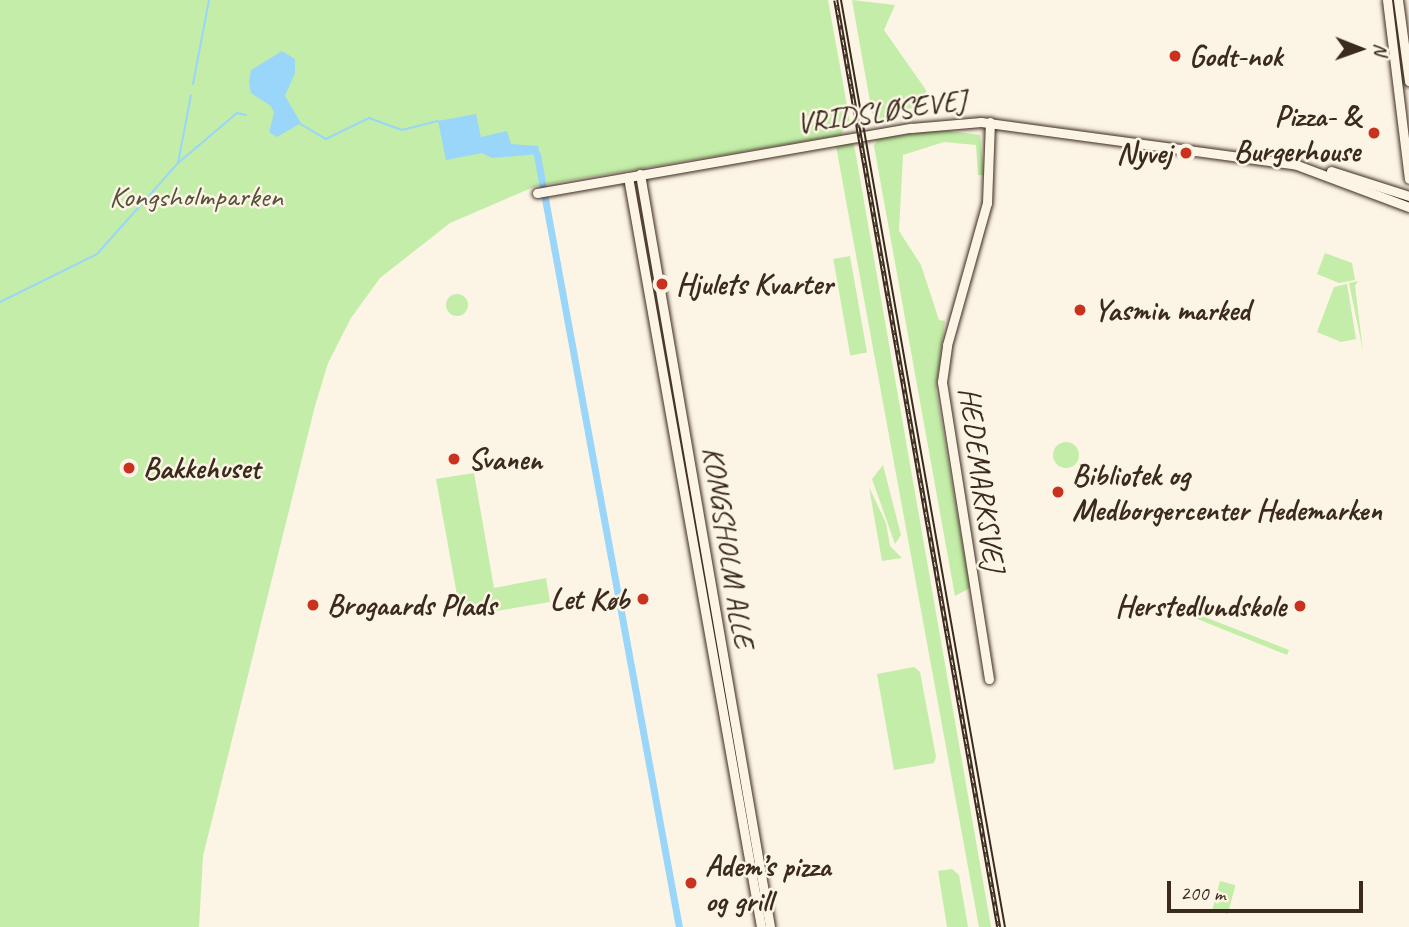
<!DOCTYPE html>
<html>
<head>
<meta charset="utf-8">
<style>
	body { margin:0 }
	#map { position:relative; width:1409px; height:927px; overflow:hidden; background:#fcf5e5; font-family:Caveat,sans-serif }
	div>[style] { position:absolute }
	[style*='--x'] { left:calc(var(--x)*1px); top:calc(var(--y)*1px); width:calc(var(--w)*1px); rotate:calc(var(--a)*1deg) }
	.green>* { inset:0; background:#c3eda8; transform-origin:0 0 }
	.round { border-radius:50% }
	.water>* { inset:0; background:#99d6fa }
	.stream>* { height:2px; margin:-1px; padding:0 1px; transform-origin:1px; border-radius:1px; background:#99d6fa }
	.canal>* { height:7px; margin:-3.5px; padding:0 3.5px; transform-origin:3.5px; border-radius:3.5px; background:#99d6fa }
	.roads { filter:drop-shadow(0 0 2px #3b2a1e) drop-shadow(0 0 2px #3b2a1e) }
	.secondary>* { height:9px; margin:-4.5px; padding:0 4.5px; transform-origin:4.5px; border-radius:4.5px; background:#fcf5e5 }
	.tram>* { height:2px; margin:-1px; padding:0 1px; transform-origin:1px; border-radius:1px; background:#3b2a1e }
	.rail>* { height:4.5px; margin-top:-2.25px; transform-origin:0; background:repeating-linear-gradient(90deg,#fcf5e5 0 5px,#3b2a1e 0 10px); box-sizing:border-box; border-block:2px solid #3b2a1e }
	.dots>* { width:19px; height:19px; translate:-50% -50%; box-sizing:border-box; border:4px solid #fcf5e5; border-radius:50% }
	span { translate:-50% -50%; white-space:nowrap; text-align:center; line-height:1.15; -webkit-text-stroke:5px #fcf5e5; paint-order:stroke }
	.poi-label { font-size:30px; color:#3b2a1e; font-weight:700 }
	.left { translate:0 -50%; text-align:left }
	.right { translate:-100% -50%; text-align:right }
	.street-label { font-size:30px; color:#3b2a1e }
	.park-label { font-size:30px; color:#56513a }
	.north { position:absolute; left:1325px; top:14px; width:70px; height:70px; -webkit-text-stroke:5px #fcf5e5; paint-order:stroke; rotate:91deg; font-size:19px; font-weight:700; line-height:28px; text-align:center; color:#3b2a1e }
	.north::after { content:''; display:block; margin:auto; width:24px; height:32px; background:#3b2a1e; clip-path:polygon(50% 0,100% 100%,50% 72%,0 100%) }
	.scale { position:absolute; left:1167px; top:881px; width:196px; height:32px; box-sizing:border-box; border:4px solid #3b2a1e; border-top:0; padding-left:9px; font-size:21px; line-height:24px; white-space:nowrap; color:#3b2a1e; -webkit-text-stroke:5px #fcf5e5; paint-order:stroke }
</style>
</head>
<body>
<div id="map">
	<div class="green">
		<i style="clip-path:polygon(0 0,828px 0,850px 122px,841px 135px,536px 186px,450px 223px,380px 278px,351px 318px,328px 363px,315px 406px,203px 856px,199px 927px,0 927px)"></i>
		<i style="clip-path:polygon(852px 0,895px 5px,884px 30px,926px 90px,925px 103px,879px 120px,872px 113px)"></i>
		<i style="clip-path:polygon(941px 130px,980px 135px,984px 175px,978px 175px,976px 145px,944px 142px,903px 155px,899px 231px,921px 265px,939px 320px,945px 321px,936px 390px,970px 588px,955px 596px,874px 146px,878px 138px)"></i>
		<i style="clip-path:polygon(853px 143px,855px 150px,991px 927px,979px 927px,836px 146px)"></i>
		<i style="clip-path:polygon(1325px 253px,1352px 263px,1355px 280px,1339px 283px,1317px 274px)"></i>
		<i style="left:850px;top:256px;width:98px;height:17px;rotate:80deg"></i>
		<i style="clip-path:polygon(1358px 281px,1355px 286px,1363px 351px,1349px 283px)"></i>
		<i style="clip-path:polygon(1347px 284px,1356px 339px,1341px 342px,1317px 332px,1334px 287px)"></i>
		<i class="round" style="left:446px;top:294px;width:22px;height:22px"></i>
		<i class="round" style="left:1053px;top:442px;width:26px;height:26px"></i>
		<i style="clip-path:polygon(883px 465px,901px 535px,895px 544px,872px 479px)"></i>
		<i style="clip-path:polygon(474px 473px,494px 588px,546px 578px,550px 602px,461px 617px,436px 479px)"></i>
		<i style="clip-path:polygon(869px 487px,886px 523px,890px 546px,902px 558px,882px 561px)"></i>
		<i style="clip-path:polygon(1197px 614px,1289px 650px,1287px 655px,1195px 618px)"></i>
		<i style="clip-path:polygon(914px 667px,920px 672px,936px 757px,934px 763px,894px 770px,877px 674px)"></i>
		<i style="clip-path:polygon(952px 869px,959px 875px,968px 927px,947px 927px,938px 871px)"></i>
		<i style="left:1220px;top:881px;width:16px;height:30px;rotate:15deg"></i>
	</div>
	<div class="water">
		<i style="clip-path:polygon(282px 51px,295px 59px,295px 73px,285px 96px,301px 123px,277px 137px,269px 132px,274px 113px,271px 106px,251px 93px,249px 83px,251px 70px)"></i>
		<i style="clip-path:polygon(476px 114px,481px 137px,507px 131px,511px 144px,538px 146px,540px 154px,492px 158px,482px 153px,446px 160px,438px 121px)"></i>
	</div>
	<div class="stream">
		<i style="--x:193;--y:84;--w:86;--a:-79.2"></i>
		<i style="--x:299;--y:123;--w:31;--a:31"></i>
		<i style="--x:326;--y:139;--w:48;--a:-26"></i>
		<i style="--x:369;--y:118;--w:35;--a:20"></i>
		<i style="--x:402;--y:130;--w:37;--a:-14"></i>
		<i style="--x:178;--y:163;--w:77;--a:-40.3"></i>
		<i style="--x:237;--y:113;--w:9;--a:13"></i>
		<i style="--x:0;--y:302;--w:108;--a:-26.3"></i>
		<i style="--x:97;--y:254;--w:122;--a:-48.3"></i>
		<i style="--x:178;--y:163;--w:69;--a:-79.2"></i>
	</div>
	<div class="canal">
		<i style="--x:537;--y:155;--w:785;--a:79.58"></i>
	</div>
	<div class="roads">
		<div class="secondary">
			<i style="--x:1387;--y:0;--w:180;--a:83"></i>
			<i style="--x:1398;--y:0;--w:82;--a:82.3"></i>
			<i style="--x:1331;--y:171;--w:82;--a:17.8"></i>
			<i style="--x:640;--y:174;--w:764;--a:80.2"></i>
			<i style="--x:628;--y:177;--w:762;--a:79.94"></i>
			<i style="--x:537;--y:193;--w:380;--a:-9.9"></i>
			<i style="--x:911;--y:128;--w:70;--a:-4.9"></i>
			<i style="--x:981;--y:122;--w:319;--a:7.7"></i>
			<i style="--x:1297;--y:165;--w:120;--a:20.6"></i>
			<i style="--x:989;--y:679;--w:301;--a:-99"></i>
			<i style="--x:942;--y:382;--w:37;--a:-82"></i>
			<i style="--x:947;--y:345;--w:148;--a:-74.3"></i>
			<i style="--x:987;--y:203;--w:81;--a:-87.9"></i>
		</div>
	</div>
	<div class="tram">
		<i style="--x:841;--y:0;--w:941;--a:79.97"></i>
	</div>
	<div class="rail">
		<i style="--x:836;--y:0;--w:941;--a:80.03"></i>
	</div>
	<div class="dots">
		<i style="left:1175px;top:56px;background:#c8321e"></i>
		<i style="left:1374px;top:133px;background:#c8321e"></i>
		<i style="left:1186px;top:153px;background:#c8321e"></i>
		<i style="left:662px;top:284px;background:#c8321e"></i>
		<i style="left:1080px;top:310px;background:#c8321e"></i>
		<i style="left:454px;top:459px;background:#c8321e"></i>
		<i style="left:129px;top:468px;background:#c8321e"></i>
		<i style="left:1058px;top:492px;background:#c8321e"></i>
		<i style="left:643px;top:599px;background:#c8321e"></i>
		<i style="left:313px;top:605px;background:#c8321e"></i>
		<i style="left:1300px;top:606px;background:#c8321e"></i>
		<i style="left:691px;top:883px;background:#c8321e"></i>
	</div>
	<div class="poi-label">
		<span class="left" style="left:1189px;top:56px">Godt-nok</span>
		<span class="right" style="left:1360px;top:133px">Pizza- &amp;<br>Burgerhouse</span>
		<span class="right" style="left:1172px;top:153px">Nyvej</span>
		<span class="left" style="left:676px;top:284px">Hjulets Kvarter</span>
		<span class="left" style="left:1094px;top:310px">Yasmin marked</span>
		<span class="left" style="left:468px;top:459px">Svanen</span>
		<span class="left" style="left:143px;top:468px">Bakkehuset</span>
		<span class="left" style="left:1072px;top:492px">Bibliotek og<br>Medborgercenter Hedemarken</span>
		<span class="right" style="left:629px;top:599px">Let Køb</span>
		<span class="left" style="left:327px;top:605px">Brogaards Plads</span>
		<span class="right" style="left:1286px;top:606px">Herstedlundskole</span>
		<span class="left" style="left:705px;top:883px">Adem’s pizza<br>og grill</span>
	</div>
	<div class="street-label">
		<span style="left:881px;top:111px;rotate:-8deg">VRIDSLØSEVEJ</span>
		<span style="left:982px;top:479px;rotate:82deg">HEDEMARKSVEJ</span>
		<span style="left:729px;top:547px;rotate:81deg">KONGSHOLM ALLE</span>
	</div>
	<div class="park-label">
		<span style="left:196px;top:196px">Kongsholmparken</span>
	</div>
	<div class="north">N</div>
	<div class="scale">200 m</div>
</div>
</body>
</html>
